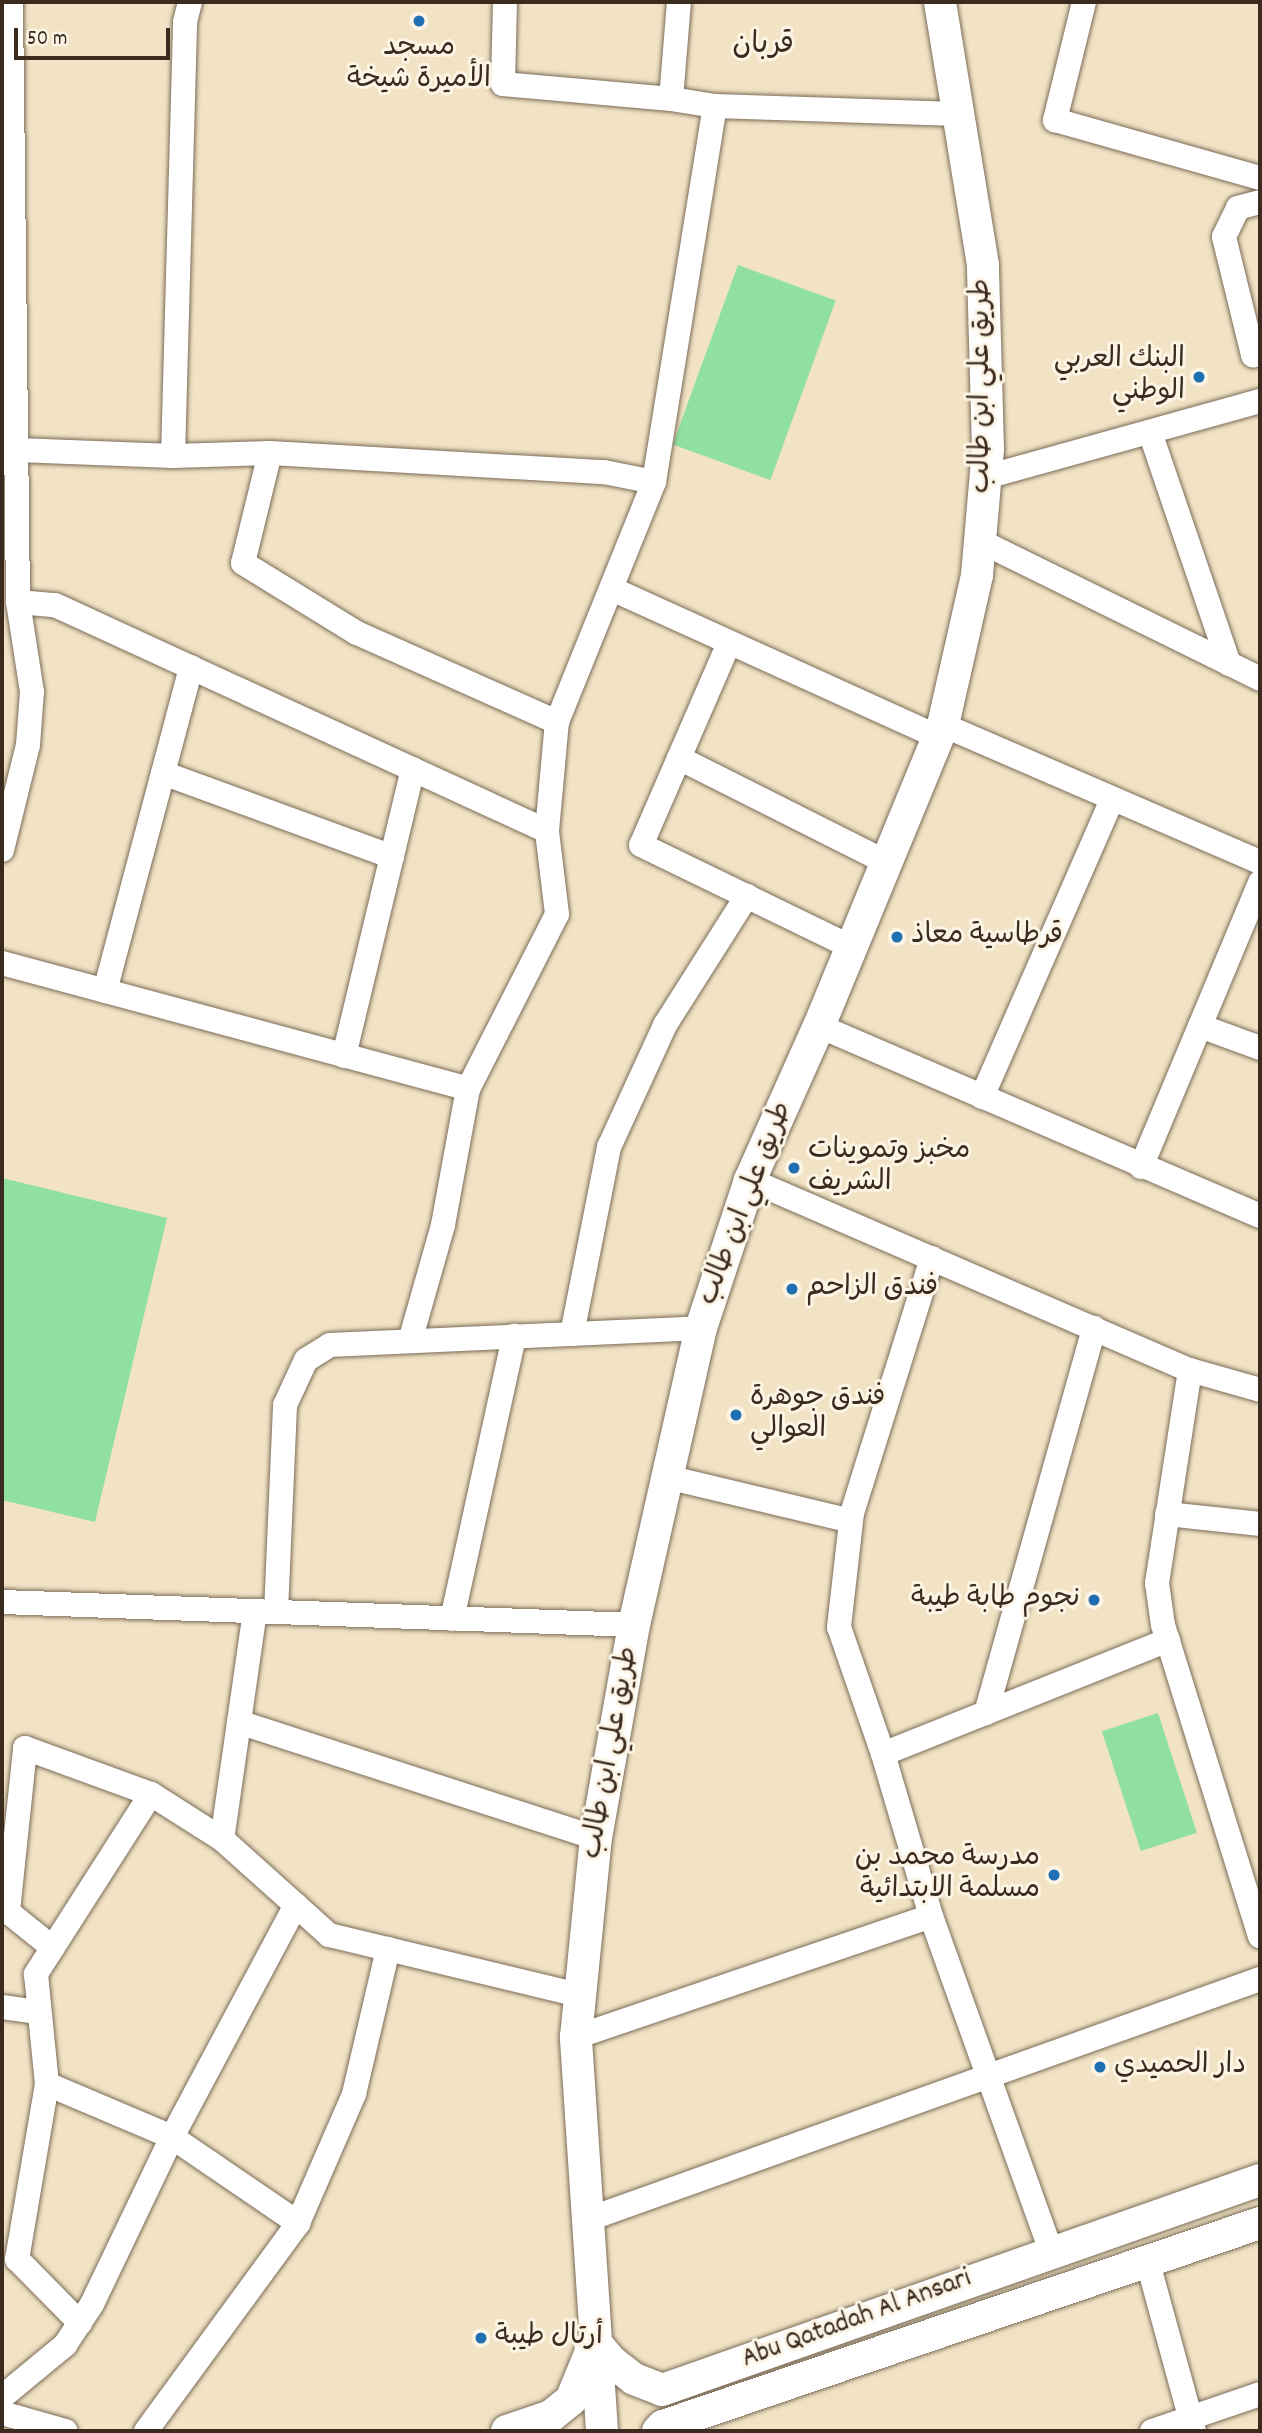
<!DOCTYPE html>
<html>
<head>
<meta charset="utf-8">
<style>
	body { margin:0 }
	#map { position:relative; width:1262px; height:2433px; overflow:hidden; background:#f1e3c4; font-family:Dekko,"Playpen Sans Arabic",sans-serif }
	div>[style] { position:absolute }
	[style*='--x'] { left:calc(var(--x)*1px); top:calc(var(--y)*1px); width:calc(var(--w)*1px); rotate:calc(var(--a)*1deg) }
	.green>* { inset:0; background:#90e0a0; transform-origin:0 0 }
	.roads { filter:drop-shadow(0 0 2px #7b6b58) drop-shadow(0 0 2px #7b6b58) }
	.minor>* { height:24px; margin:-12px; padding:0 12px; transform-origin:12px; border-radius:12px; background:#fff }
	.major>* { height:32px; margin:-16px; padding:0 16px; transform-origin:16px; border-radius:16px; background:#fff }
	.dots>* { width:19px; height:19px; translate:-50% -50%; box-sizing:border-box; border:4px solid #fcf5e5; border-radius:50% }
	span { translate:-50% -50%; white-space:nowrap; text-align:center; line-height:1.15; -webkit-text-stroke:6px #fcf5e5; paint-order:stroke }
	.poi-label { font-size:28px; color:#3b2a1e }
	.right { translate:-100% -50%; text-align:right }
	.left { translate:0 -50%; text-align:left }
	.street-label { font-size:28px; color:#3b2a1e }
	.neighbourhood-label { font-size:30px; color:#3b2a1e }
	.frame { position:absolute; inset:0; border:4px solid #3b2a1e; pointer-events:none }
	.scale { position:absolute; left:14px; top:28px; width:156px; height:32px; box-sizing:border-box; border:4px solid #3b2a1e; border-top:0; padding-left:9px; font-size:21px; line-height:24px; white-space:nowrap; color:#3b2a1e; -webkit-text-stroke:5px #fcf5e5; paint-order:stroke }
</style>
</head>
<body>
<div id="map">
	<div class="green">
		<i style="left:738px;top:265px;width:104px;height:191px;rotate:20deg"></i>
		<i style="clip-path:polygon(2px 1178px,167px 1218px,95px 1522px,2px 1500px)"></i>
		<i style="left:1158px;top:1713px;width:126px;height:59px;rotate:72deg"></i>
	</div>
	<div class="roads">
		<div class="minor">
			<i style="--x:505;--y:2;--w:82;--a:91.4"></i>
			<i style="--x:503;--y:84;--w:169;--a:5.1"></i>
			<i style="--x:1084;--y:2;--w:122;--a:103.8"></i>
			<i style="--x:1055;--y:120;--w:213;--a:15.8"></i>
			<i style="--x:715;--y:106;--w:242;--a:1.9"></i>
			<i style="--x:1260;--y:202;--w:23;--a:165"></i>
			<i style="--x:1238;--y:208;--w:32;--a:116"></i>
			<i style="--x:1224;--y:237;--w:122;--a:76.2"></i>
			<i style="--x:1253;--y:355;--w:7;--a:-16"></i>
			<i style="--x:1150;--y:432;--w:245;--a:71.2"></i>
			<i style="--x:17;--y:450;--w:156;--a:2.2"></i>
			<i style="--x:173;--y:456;--w:97;--a:-1.8"></i>
			<i style="--x:270;--y:453;--w:335;--a:3.3"></i>
			<i style="--x:604;--y:472;--w:51;--a:11.3"></i>
			<i style="--x:270;--y:453;--w:113;--a:103.8"></i>
			<i style="--x:243;--y:563;--w:134;--a:31.6"></i>
			<i style="--x:357;--y:633;--w:219;--a:24"></i>
			<i style="--x:173;--y:456;--w:434;--a:-88.4"></i>
			<i style="--x:185;--y:22;--w:21;--a:-76"></i>
			<i style="--x:986;--y:477;--w:284;--a:-15.5"></i>
			<i style="--x:980;--y:541;--w:312;--a:26.2"></i>
			<i style="--x:612;--y:589;--w:358;--a:24.4"></i>
			<i style="--x:18;--y:602;--w:37;--a:5"></i>
			<i style="--x:55;--y:605;--w:541;--a:24.67"></i>
			<i style="--x:729;--y:643;--w:220;--a:113.5"></i>
			<i style="--x:641;--y:845;--w:233;--a:25.9"></i>
			<i style="--x:943;--y:725;--w:345;--a:23.4"></i>
			<i style="--x:679;--y:758;--w:232;--a:26.7"></i>
			<i style="--x:163;--y:773;--w:244;--a:20.1"></i>
			<i style="--x:2;--y:850;--w:108;--a:-76.1"></i>
			<i style="--x:28;--y:745;--w:53;--a:-85.7"></i>
			<i style="--x:32;--y:692;--w:91;--a:-98.8"></i>
			<i style="--x:18;--y:602;--w:600;--a:-90.67"></i>
			<i style="--x:2;--y:963;--w:483;--a:15.1"></i>
			<i style="--x:105;--y:991;--w:335;--a:-75.1"></i>
			<i style="--x:819;--y:1026;--w:480;--a:23.3"></i>
			<i style="--x:1200;--y:1026;--w:64;--a:20.1"></i>
			<i style="--x:344;--y:1056;--w:295;--a:-76.5"></i>
			<i style="--x:982;--y:1097;--w:325;--a:-66.4"></i>
			<i style="--x:1141;--y:1167;--w:309;--a:-67.3"></i>
			<i style="--x:750;--y:1180;--w:479;--a:23.4"></i>
			<i style="--x:1190;--y:1370;--w:73;--a:15.9"></i>
			<i style="--x:932;--y:1258;--w:267;--a:107.4"></i>
			<i style="--x:852;--y:1513;--w:115;--a:96.5"></i>
			<i style="--x:839;--y:1627;--w:134;--a:70.9"></i>
			<i style="--x:883;--y:1754;--w:169;--a:73.5"></i>
			<i style="--x:931;--y:1916;--w:356;--a:70.3"></i>
			<i style="--x:572;--y:1334;--w:191;--a:-78.8"></i>
			<i style="--x:609;--y:1147;--w:134;--a:-65.3"></i>
			<i style="--x:665;--y:1025;--w:153;--a:-57.6"></i>
			<i style="--x:410;--y:1341;--w:121;--a:-74.1"></i>
			<i style="--x:443;--y:1225;--w:138;--a:-79.6"></i>
			<i style="--x:468;--y:1089;--w:196;--a:-63"></i>
			<i style="--x:557;--y:914;--w:84;--a:-96.9"></i>
			<i style="--x:547;--y:831;--w:109;--a:-84.8"></i>
			<i style="--x:557;--y:722;--w:259;--a:-68"></i>
			<i style="--x:654;--y:482;--w:381;--a:-80.8"></i>
			<i style="--x:715;--y:106;--w:45;--a:-171"></i>
			<i style="--x:671;--y:99;--w:97;--a:-85.3"></i>
			<i style="--x:1190;--y:1370;--w:216;--a:98.8"></i>
			<i style="--x:1157;--y:1583;--w:42;--a:81.9"></i>
			<i style="--x:1163;--y:1625;--w:326;--a:72.7"></i>
			<i style="--x:667;--y:1477;--w:189;--a:13.4"></i>
			<i style="--x:1167;--y:1514;--w:94;--a:6.1"></i>
			<i style="--x:2;--y:1602;--w:632;--a:2.08"></i>
			<i style="--x:255;--y:1611;--w:230;--a:98.2"></i>
			<i style="--x:222;--y:1839;--w:144;--a:41.9"></i>
			<i style="--x:329;--y:1935;--w:256;--a:13.5"></i>
			<i style="--x:276;--y:1612;--w:207;--a:-87.5"></i>
			<i style="--x:285;--y:1405;--w:50;--a:-65"></i>
			<i style="--x:306;--y:1360;--w:28;--a:-32"></i>
			<i style="--x:330;--y:1345;--w:371;--a:-2.6"></i>
			<i style="--x:452;--y:1619;--w:290;--a:-77.6"></i>
			<i style="--x:986;--y:1713;--w:400;--a:-74.3"></i>
			<i style="--x:239;--y:1722;--w:375;--a:18"></i>
			<i style="--x:883;--y:1754;--w:307;--a:-21.8"></i>
			<i style="--x:151;--y:1794;--w:214;--a:122.6"></i>
			<i style="--x:36;--y:1974;--w:111;--a:84.3"></i>
			<i style="--x:47;--y:2084;--w:136;--a:23"></i>
			<i style="--x:172;--y:2137;--w:153;--a:34.3"></i>
			<i style="--x:2;--y:1907;--w:65;--a:38.8"></i>
			<i style="--x:8;--y:1911;--w:164;--a:-84"></i>
			<i style="--x:25;--y:1748;--w:134;--a:20.1"></i>
			<i style="--x:151;--y:1794;--w:84;--a:32.4"></i>
			<i style="--x:2;--y:2007;--w:37;--a:8"></i>
			<i style="--x:576;--y:2037;--w:375;--a:-18.8"></i>
			<i style="--x:47;--y:2084;--w:178;--a:99.7"></i>
			<i style="--x:17;--y:2259;--w:90;--a:45.5"></i>
			<i style="--x:589;--y:2219;--w:713;--a:-19.68"></i>
			<i style="--x:1148;--y:2263;--w:174;--a:74.7"></i>
			<i style="--x:2;--y:2397;--w:82;--a:-39.5"></i>
			<i style="--x:65;--y:2345;--w:49;--a:-56.6"></i>
			<i style="--x:92;--y:2304;--w:185;--a:-64.4"></i>
			<i style="--x:172;--y:2137;--w:263;--a:-61.9"></i>
			<i style="--x:2;--y:2413;--w:66;--a:15.9"></i>
			<i style="--x:146;--y:2431;--w:258;--a:-53.8"></i>
			<i style="--x:298;--y:2223;--w:141;--a:-66.5"></i>
			<i style="--x:354;--y:2094;--w:149;--a:-76.8"></i>
			<i style="--x:1152;--y:2431;--w:114;--a:-18.9"></i>
		</div>
		<div class="major">
			<i style="--x:595;--y:2342;--w:25;--a:50"></i>
			<i style="--x:611;--y:2361;--w:29;--a:38"></i>
			<i style="--x:634;--y:2379;--w:30;--a:21"></i>
			<i style="--x:662;--y:2390;--w:634;--a:-19.35"></i>
			<i style="--x:507;--y:2431;--w:46;--a:-18.8"></i>
			<i style="--x:551;--y:2416;--w:26;--a:-39"></i>
			<i style="--x:571;--y:2400;--w:55;--a:-67.6"></i>
			<i style="--x:602;--y:2431;--w:395;--a:-93.8"></i>
			<i style="--x:576;--y:2037;--w:200;--a:-84.3"></i>
			<i style="--x:596;--y:1838;--w:216;--a:-79.9"></i>
			<i style="--x:634;--y:1625;--w:304;--a:-77.3"></i>
			<i style="--x:701;--y:1328;--w:156;--a:-71.7"></i>
			<i style="--x:750;--y:1180;--w:169;--a:-65.9"></i>
			<i style="--x:819;--y:1026;--w:326;--a:-67.6"></i>
			<i style="--x:943;--y:725;--w:154;--a:-77.2"></i>
			<i style="--x:977;--y:575;--w:126;--a:-85"></i>
			<i style="--x:988;--y:449;--w:184;--a:-91.6"></i>
			<i style="--x:983;--y:265;--w:266;--a:-99.3"></i>
			<i style="--x:658;--y:2431;--w:7;--a:-45"></i>
			<i style="--x:663;--y:2426;--w:631;--a:-18.78"></i>
		</div>
	</div>
	<div class="dots">
		<i style="left:419px;top:21px;background:#1f6fb2"></i>
		<i style="left:1199px;top:377px;background:#1f6fb2"></i>
		<i style="left:897px;top:937px;background:#1f6fb2"></i>
		<i style="left:794px;top:1168px;background:#1f6fb2"></i>
		<i style="left:792px;top:1289px;background:#1f6fb2"></i>
		<i style="left:736px;top:1415px;background:#1f6fb2"></i>
		<i style="left:1094px;top:1600px;background:#1f6fb2"></i>
		<i style="left:1054px;top:1875px;background:#1f6fb2"></i>
		<i style="left:1100px;top:2067px;background:#1f6fb2"></i>
		<i style="left:481px;top:2338px;background:#1f6fb2"></i>
	</div>
	<div class="poi-label">
		<span style="left:419px;top:65px">مسجد<br>الأميرة شيخة</span>
		<span class="right" style="left:1185px;top:377px">البنك العربي<br>الوطني</span>
		<span class="left" style="left:911px;top:937px">قرطاسية معاذ</span>
		<span class="left" style="left:808px;top:1168px">مخبز وتموينات<br>الشريف</span>
		<span class="left" style="left:806px;top:1289px">فندق الزاحم</span>
		<span class="left" style="left:750px;top:1415px">فندق جوهرة<br>العوالي</span>
		<span class="right" style="left:1080px;top:1600px">نجوم طابة طيبة</span>
		<span class="right" style="left:1040px;top:1875px">مدرسة محمد بن<br>مسلمة الابتدائية</span>
		<span class="left" style="left:1114px;top:2067px">دار الحميدي</span>
		<span class="left" style="left:495px;top:2338px">أرتال طيبة</span>
	</div>
	<div class="street-label">
		<span style="left:983px;top:386px;rotate:-90deg">طريق علي ابن طالب</span>
		<span style="left:747px;top:1204px;rotate:-69deg">طريق علي ابن طالب</span>
		<span style="left:612px;top:1753px;rotate:-80deg">طريق علي ابن طالب</span>
		<span style="left:857px;top:2320px;rotate:-20deg">Abu Qatadah Al Ansari</span>
	</div>
	<div class="neighbourhood-label">
		<span style="left:763px;top:47px">قربان</span>
	</div>
	<div class="frame"></div>
	<div class="scale">50 m</div>
</div>
</body>
</html>
